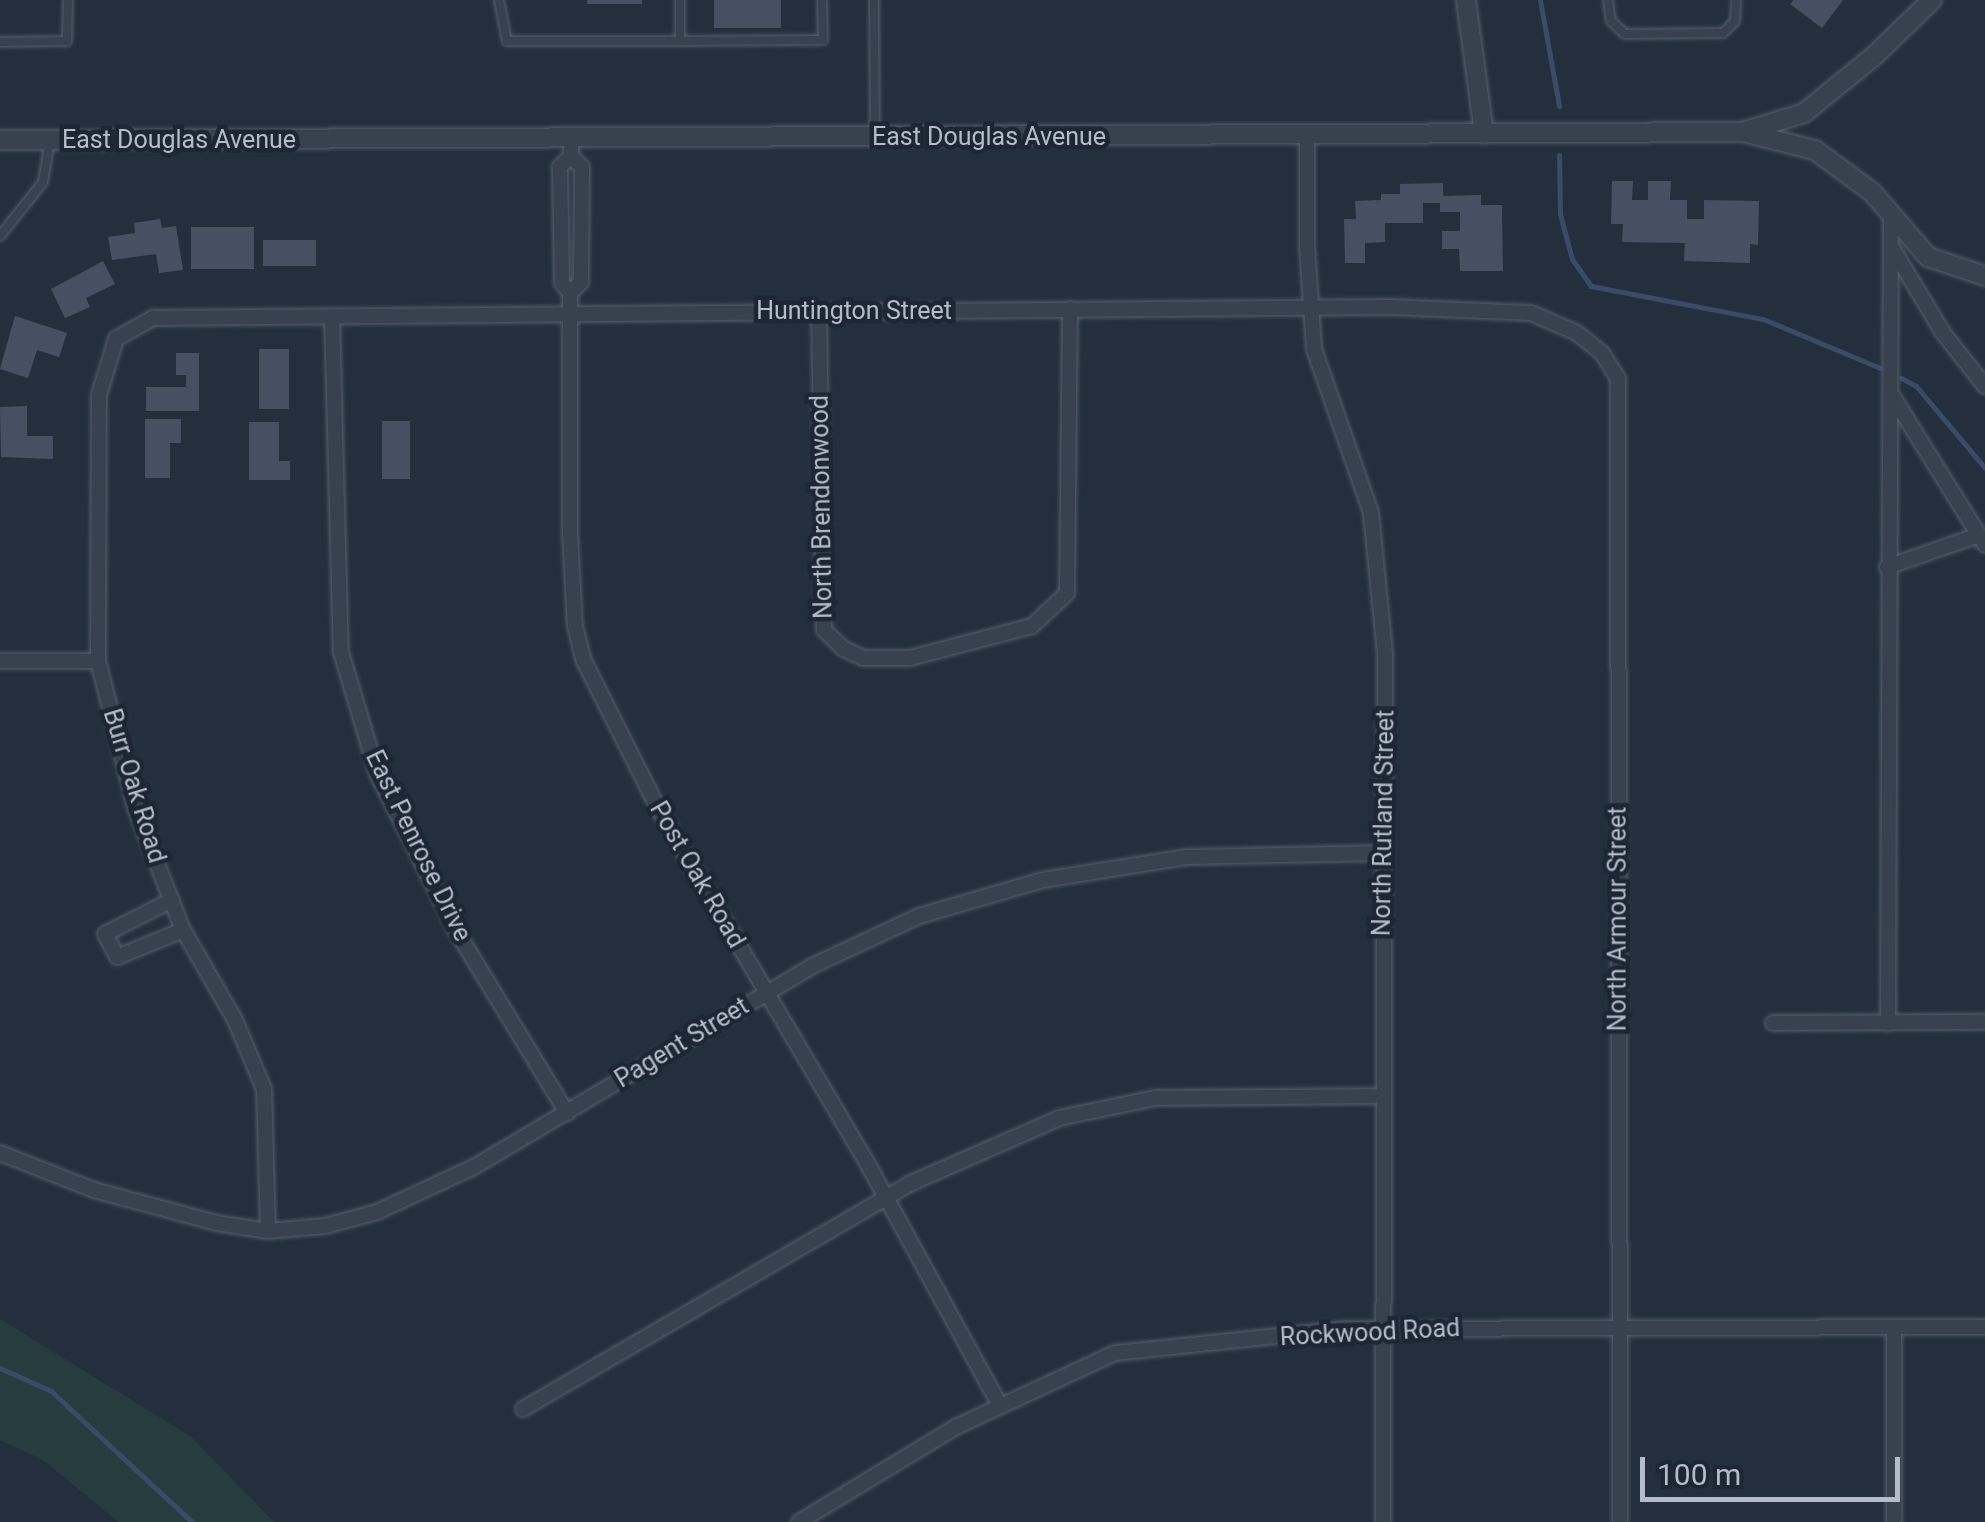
<!DOCTYPE html>
<html>
<head>
<meta charset="utf-8">
<style>
	body { margin:0 }
	#map { position:relative; width:1985px; height:1522px; overflow:hidden; background:#242f3e; font-family:Roboto,sans-serif }
	div>[style] { position:absolute }
	[style*='--x'] { left:calc(var(--x)*1px); top:calc(var(--y)*1px); width:calc(var(--w)*1px); rotate:calc(var(--a)*1deg) }
	.green>* { inset:0; background:#263c3f }
	.stream>* { height:5px; margin:-2.5px; padding:0 2.5px; transform-origin:2.5px; border-radius:2.5px; background:#394c67 }
	.building>* { inset:0; background:#455162; transform-origin:0 0 }
	.roads { filter:drop-shadow(0 0 2px #565f6c) drop-shadow(0 0 2px #565f6c) }
	.service>* { height:8px; margin:-4px; padding:0 4px; transform-origin:4px; border-radius:4px; background:#38414e }
	.minor>* { height:14px; margin:-7px; padding:0 7px; transform-origin:7px; border-radius:7px; background:#38414e }
	.tertiary>* { height:18px; margin:-9px; padding:0 9px; transform-origin:9px; border-radius:9px; background:#38414e }
	span { translate:-50% -50%; white-space:nowrap; text-align:center; line-height:1.15; -webkit-text-stroke:9px #1d2633; paint-order:stroke }
	.street-label { font-size:25px; color:#b4bcc9 }
	.scale { position:absolute; left:1640px; top:1457px; width:260px; height:45px; box-sizing:border-box; border:5px solid #b4bcc9; border-top:0; padding-left:12px; font-size:30px; line-height:35px; white-space:nowrap; color:#b4bcc9; -webkit-text-stroke:8px #1d2633; paint-order:stroke }
</style>
</head>
<body>
<div id="map">
	<div class="green">
		<i style="clip-path:polygon(0 1319px,190px 1436px,274px 1522px,118px 1522px,43px 1460px,0 1440px)"></i>
	</div>
	<div class="stream">
		<i style="--x:1540;--y:0;--w:108;--a:79.8"></i>
		<i style="--x:1559;--y:155;--w:59;--a:89"></i>
		<i style="--x:1560;--y:214;--w:47;--a:75.1"></i>
		<i style="--x:1572;--y:259;--w:33;--a:55"></i>
		<i style="--x:1591;--y:286;--w:175;--a:10.9"></i>
		<i style="--x:1763;--y:319;--w:127;--a:22.7"></i>
		<i style="--x:1901;--y:378;--w:17;--a:28"></i>
		<i style="--x:1916;--y:386;--w:107;--a:49.9"></i>
		<i style="--x:0;--y:1368;--w:56;--a:24.3"></i>
		<i style="--x:51;--y:1391;--w:192;--a:42.9"></i>
	</div>
	<div class="building">
		<i style="left:587px;top:0;width:55px;height:4px"></i>
		<i style="left:714px;top:0;width:67px;height:28px"></i>
		<i style="clip-path:polygon(1794px 0,1843px 0,1822px 28px,1790px 4px)"></i>
		<i style="clip-path:polygon(1612px 181px,1633px 181px,1632px 200px,1648px 200px,1648px 181px,1671px 181px,1670px 200px,1687px 200px,1687px 219px,1704px 219px,1704px 200px,1759px 201px,1758px 245px,1750px 244px,1750px 263px,1684px 261px,1685px 243px,1622px 242px,1623px 224px,1611px 224px)"></i>
		<i style="clip-path:polygon(1443px 183px,1443px 196px,1481px 195px,1481px 205px,1502px 205px,1503px 271px,1460px 271px,1459px 249px,1442px 249px,1442px 231px,1460px 231px,1460px 212px,1440px 212px,1440px 203px,1423px 203px,1423px 223px,1385px 223px,1385px 242px,1365px 243px,1365px 263px,1345px 263px,1344px 219px,1356px 219px,1355px 201px,1381px 200px,1381px 194px,1400px 194px,1400px 184px)"></i>
		<i style="clip-path:polygon(160px 219px,162px 228px,176px 226px,183px 270px,159px 273px,156px 254px,112px 260px,108px 237px,135px 233px,134px 223px)"></i>
		<i style="left:191px;top:227px;width:63px;height:42px"></i>
		<i style="left:263px;top:240px;width:53px;height:26px"></i>
		<i style="clip-path:polygon(103px 261px,115px 284px,86px 298px,90px 307px,65px 318px,51px 289px)"></i>
		<i style="clip-path:polygon(15px 316px,67px 333px,59px 357px,37px 350px,28px 378px,0 369px)"></i>
		<i style="left:259px;top:349px;width:30px;height:60px"></i>
		<i style="clip-path:polygon(176px 353px,199px 353px,199px 411px,146px 411px,146px 387px,186px 387px,186px 375px,176px 375px)"></i>
		<i style="clip-path:polygon(27px 406px,27px 436px,53px 436px,53px 459px,1px 457px,0 407px)"></i>
		<i style="clip-path:polygon(145px 419px,181px 419px,181px 443px,170px 443px,170px 478px,145px 478px)"></i>
		<i style="left:382px;top:421px;width:28px;height:58px"></i>
		<i style="clip-path:polygon(249px 422px,279px 422px,279px 461px,290px 461px,290px 480px,249px 480px)"></i>
	</div>
	<div class="roads">
		<div class="service">
			<i style="--x:499;--y:0;--w:42;--a:79"></i>
			<i style="--x:507;--y:41;--w:173;--a:0"></i>
			<i style="--x:680;--y:0;--w:41;--a:90"></i>
			<i style="--x:680;--y:41;--w:143;--a:-0.4"></i>
			<i style="--x:823;--y:40;--w:40;--a:-91.4"></i>
			<i style="--x:874;--y:0;--w:133;--a:89.6"></i>
			<i style="--x:1608;--y:0;--w:21;--a:82"></i>
			<i style="--x:1611;--y:21;--w:19;--a:43"></i>
			<i style="--x:1625;--y:34;--w:98;--a:-0.6"></i>
			<i style="--x:1723;--y:33;--w:17;--a:-45"></i>
			<i style="--x:1735;--y:21;--w:21;--a:-87"></i>
			<i style="--x:0;--y:42;--w:67;--a:-0.9"></i>
			<i style="--x:67;--y:41;--w:41;--a:-88.6"></i>
			<i style="--x:0;--y:236;--w:69;--a:-51.5"></i>
			<i style="--x:43;--y:182;--w:43;--a:-80.5"></i>
		</div>
		<div class="minor">
			<i style="--x:1307;--y:135;--w:111;--a:90"></i>
			<i style="--x:1307;--y:246;--w:103;--a:86.1"></i>
			<i style="--x:1314;--y:349;--w:174;--a:70.8"></i>
			<i style="--x:1371;--y:513;--w:142;--a:84.3"></i>
			<i style="--x:1385;--y:654;--w:868;--a:90.13"></i>
			<i style="--x:571;--y:156;--w:16;--a:135"></i>
			<i style="--x:560;--y:167;--w:116;--a:89"></i>
			<i style="--x:562;--y:283;--w:13;--a:51"></i>
			<i style="--x:570;--y:293;--w:239;--a:90"></i>
			<i style="--x:570;--y:532;--w:94;--a:87"></i>
			<i style="--x:575;--y:626;--w:36;--a:76"></i>
			<i style="--x:584;--y:661;--w:165;--a:63.3"></i>
			<i style="--x:658;--y:808;--w:420;--a:59.5"></i>
			<i style="--x:871;--y:1170;--w:269;--a:61.3"></i>
			<i style="--x:1891;--y:246;--w:101;--a:59.1"></i>
			<i style="--x:1943;--y:333;--w:68;--a:51.6"></i>
			<i style="--x:570;--y:293;--w:16;--a:-45"></i>
			<i style="--x:581;--y:282;--w:115;--a:-89.5"></i>
			<i style="--x:582;--y:167;--w:16;--a:-135"></i>
			<i style="--x:571;--y:156;--w:8;--a:-90"></i>
			<i style="--x:819;--y:311;--w:319;--a:89.1"></i>
			<i style="--x:824;--y:630;--w:28;--a:44"></i>
			<i style="--x:844;--y:649;--w:21;--a:25"></i>
			<i style="--x:863;--y:658;--w:47;--a:0"></i>
			<i style="--x:910;--y:658;--w:126;--a:-14.7"></i>
			<i style="--x:1032;--y:626;--w:48;--a:-43.3"></i>
			<i style="--x:1067;--y:593;--w:284;--a:-89.4"></i>
			<i style="--x:332;--y:316;--w:336;--a:88.5"></i>
			<i style="--x:341;--y:652;--w:126;--a:73.4"></i>
			<i style="--x:377;--y:773;--w:178;--a:63.3"></i>
			<i style="--x:457;--y:932;--w:212;--a:58.7"></i>
			<i style="--x:1893;--y:397;--w:174;--a:58.1"></i>
			<i style="--x:1887;--y:567;--w:97;--a:-19.2"></i>
			<i style="--x:0;--y:661;--w:98;--a:0"></i>
			<i style="--x:172;--y:900;--w:75;--a:153.1"></i>
			<i style="--x:105;--y:934;--w:26;--a:62"></i>
			<i style="--x:117;--y:957;--w:71;--a:-22.2"></i>
			<i style="--x:1773;--y:1023;--w:212;--a:-0.3"></i>
			<i style="--x:1888;--y:1023;--w:809;--a:-89.79"></i>
			<i style="--x:0;--y:1153;--w:101;--a:21.5"></i>
			<i style="--x:94;--y:1190;--w:126;--a:15.1"></i>
			<i style="--x:216;--y:1223;--w:53;--a:8.7"></i>
			<i style="--x:268;--y:1231;--w:57;--a:-5"></i>
			<i style="--x:325;--y:1226;--w:54;--a:-15.1"></i>
			<i style="--x:377;--y:1212;--w:107;--a:-24.9"></i>
			<i style="--x:474;--y:1167;--w:393;--a:-30.7"></i>
			<i style="--x:812;--y:966;--w:118;--a:-25"></i>
			<i style="--x:919;--y:916;--w:129;--a:-16.2"></i>
			<i style="--x:1043;--y:880;--w:146;--a:-9.1"></i>
			<i style="--x:1187;--y:857;--w:196;--a:-1.2"></i>
			<i style="--x:268;--y:1231;--w:142;--a:-91.6"></i>
			<i style="--x:264;--y:1089;--w:75;--a:-112.8"></i>
			<i style="--x:235;--y:1020;--w:104;--a:-120"></i>
			<i style="--x:183;--y:930;--w:129;--a:-111.4"></i>
			<i style="--x:136;--y:810;--w:154;--a:-104.3"></i>
			<i style="--x:98;--y:661;--w:266;--a:-89.8"></i>
			<i style="--x:99;--y:395;--w:59;--a:-73.1"></i>
			<i style="--x:116;--y:339;--w:43;--a:-29.6"></i>
			<i style="--x:153;--y:318;--w:1237;--a:-0.51"></i>
			<i style="--x:1390;--y:307;--w:141;--a:2.4"></i>
			<i style="--x:1531;--y:313;--w:50;--a:23.5"></i>
			<i style="--x:1577;--y:333;--w:32;--a:39"></i>
			<i style="--x:1602;--y:353;--w:31;--a:58"></i>
			<i style="--x:1618;--y:379;--w:1143;--a:89.9"></i>
			<i style="--x:1894;--y:1327;--w:195;--a:90"></i>
			<i style="--x:523;--y:1409;--w:447;--a:-30.2"></i>
			<i style="--x:909;--y:1184;--w:164;--a:-23.7"></i>
			<i style="--x:1059;--y:1118;--w:99;--a:-11.7"></i>
			<i style="--x:1156;--y:1098;--w:226;--a:-0.5"></i>
			<i style="--x:799;--y:1522;--w:184;--a:-31.2"></i>
			<i style="--x:956;--y:1427;--w:175;--a:-25"></i>
			<i style="--x:1115;--y:1353;--w:231;--a:-6"></i>
			<i style="--x:1345;--y:1329;--w:640;--a:-0.18"></i>
		</div>
		<div class="tertiary">
			<i style="--x:1466;--y:0;--w:135;--a:82.3"></i>
			<i style="--x:1743;--y:132;--w:74;--a:14"></i>
			<i style="--x:1815;--y:150;--w:71;--a:36.4"></i>
			<i style="--x:1872;--y:192;--w:86;--a:49.3"></i>
			<i style="--x:1928;--y:257;--w:60;--a:18.4"></i>
			<i style="--x:0;--y:140;--w:1742;--a:-0.26"></i>
			<i style="--x:1742;--y:132;--w:65;--a:-17"></i>
			<i style="--x:1804;--y:113;--w:89;--a:-39.1"></i>
			<i style="--x:1873;--y:57;--w:82;--a:-44"></i>
		</div>
	</div>
	<div class="street-label">
		<span style="left:989px;top:137px">East Douglas Avenue</span>
		<span style="left:179px;top:140px">East Douglas Avenue</span>
		<span style="left:854px;top:311px">Huntington Street</span>
		<span style="left:822px;top:507px;rotate:-91deg">North Brendonwood</span>
		<span style="left:134px;top:786px;rotate:73deg">Burr Oak Road</span>
		<span style="left:1384px;top:823px;rotate:-89deg">North Rutland Street</span>
		<span style="left:418px;top:846px;rotate:64deg">East Penrose Drive</span>
		<span style="left:697px;top:875px;rotate:60deg">Post Oak Road</span>
		<span style="left:1618px;top:919px;rotate:-90deg">North Armour Street</span>
		<span style="left:682px;top:1043px;rotate:-31deg">Pagent Street</span>
		<span style="left:1370px;top:1333px;rotate:-3deg">Rockwood Road</span>
	</div>
	<div class="scale">100 m</div>
</div>
</body>
</html>
